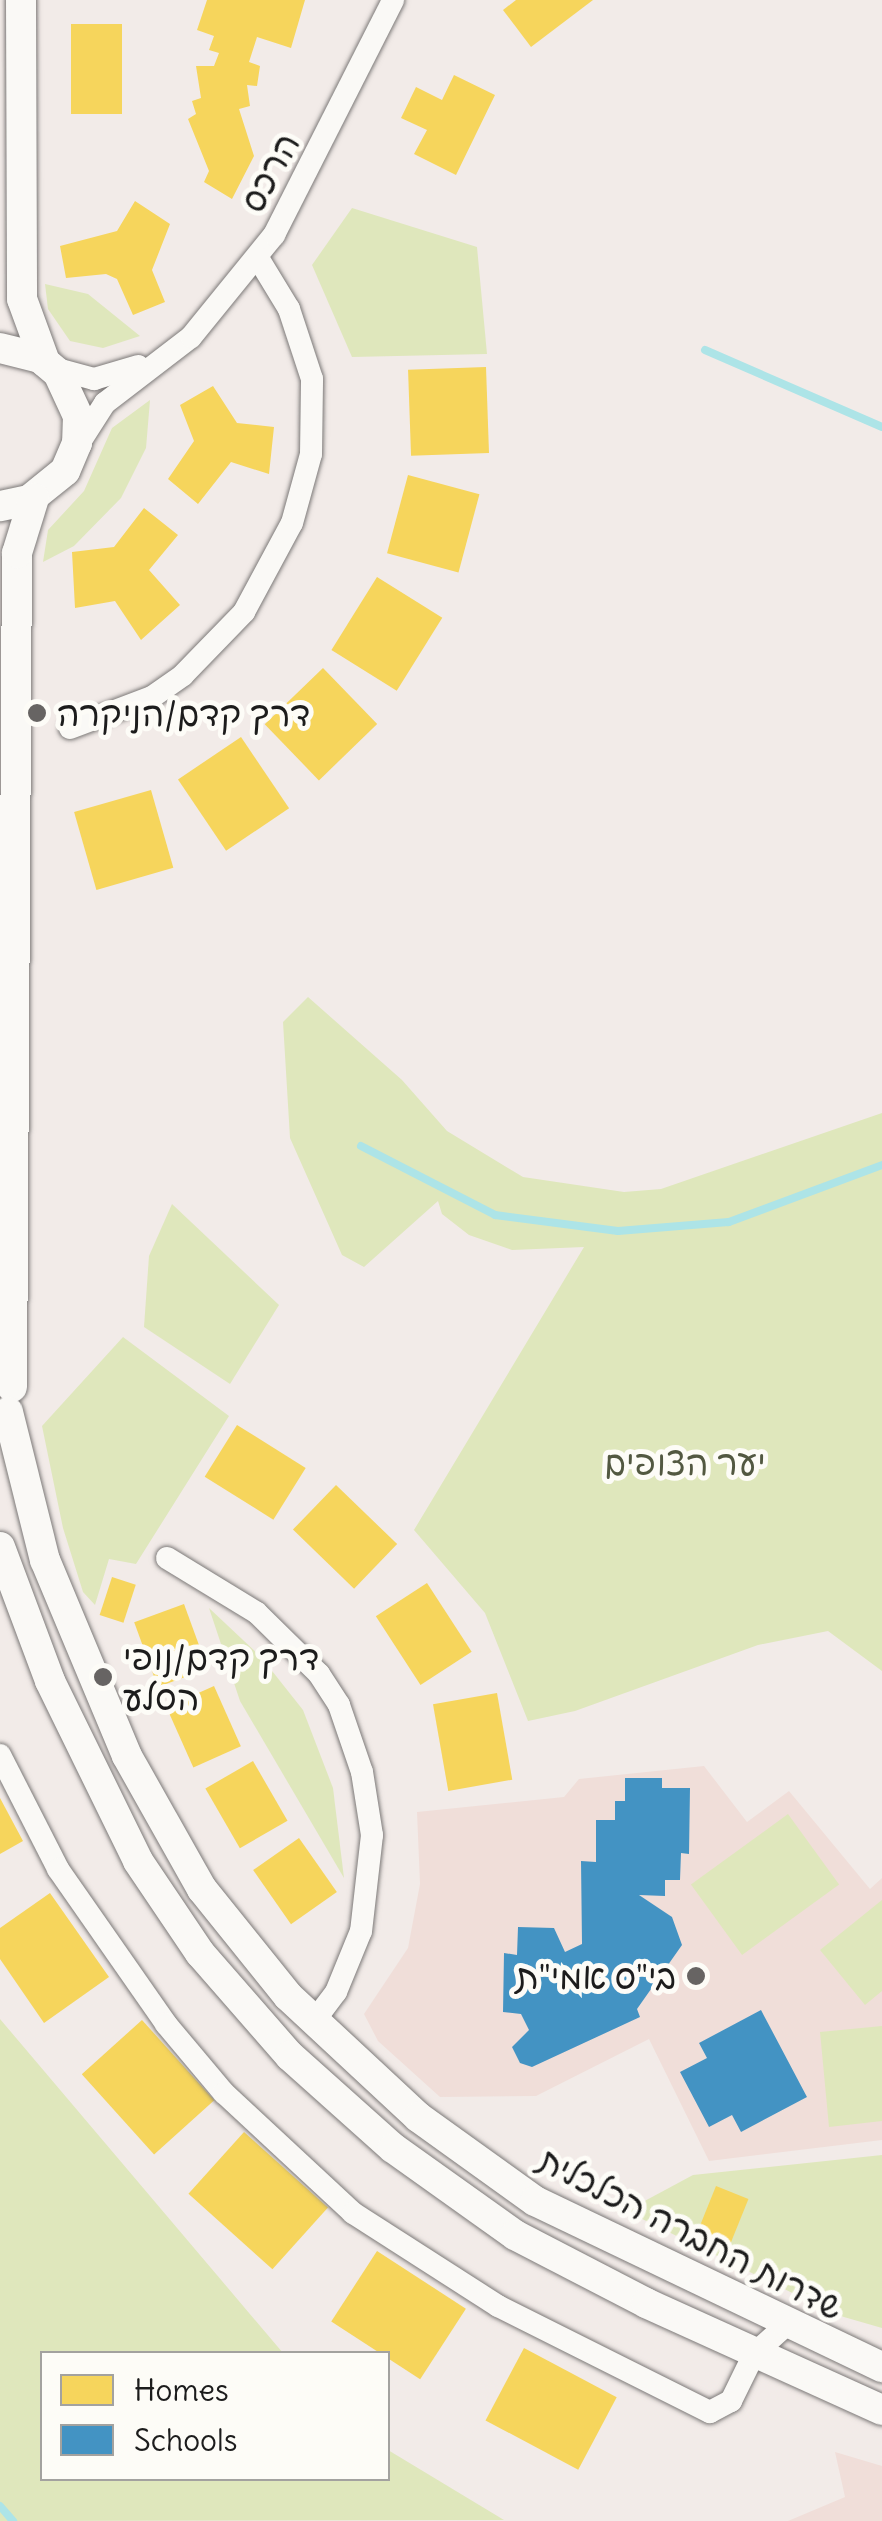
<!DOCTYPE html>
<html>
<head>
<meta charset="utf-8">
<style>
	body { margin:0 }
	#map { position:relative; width:882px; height:2521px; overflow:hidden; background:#f2ebe8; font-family:Delius,"Playpen Sans Hebrew",sans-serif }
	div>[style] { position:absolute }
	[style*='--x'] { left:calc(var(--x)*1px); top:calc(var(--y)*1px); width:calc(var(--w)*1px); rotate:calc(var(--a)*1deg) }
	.built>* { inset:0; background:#f0ded9 }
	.green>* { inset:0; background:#dfe7bc; transform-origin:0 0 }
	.homes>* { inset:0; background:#f6d55c; transform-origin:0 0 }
	.schools>* { inset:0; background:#4393c3 }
	.stream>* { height:8px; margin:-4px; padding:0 4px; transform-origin:4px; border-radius:4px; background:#ade4e7 }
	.roads { filter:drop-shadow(0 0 2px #7c7978) drop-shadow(0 0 2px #7c7978) }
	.street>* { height:22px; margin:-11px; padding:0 11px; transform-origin:11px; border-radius:11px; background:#faf9f6 }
	.secondary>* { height:30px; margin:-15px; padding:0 15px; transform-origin:15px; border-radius:15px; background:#faf9f6 }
	.dots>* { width:28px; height:28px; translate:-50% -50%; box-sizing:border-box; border:5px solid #fdfcf7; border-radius:50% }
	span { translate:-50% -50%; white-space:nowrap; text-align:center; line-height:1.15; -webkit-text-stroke:10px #fdfcf7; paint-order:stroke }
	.street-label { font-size:35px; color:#1c1c1c }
	.poi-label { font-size:35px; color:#1c1c1c }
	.left { translate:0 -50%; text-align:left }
	.right { translate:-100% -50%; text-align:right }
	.park-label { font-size:35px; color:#525841 }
	.legend { position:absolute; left:40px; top:2351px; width:350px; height:130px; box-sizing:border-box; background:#fdfcf7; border:2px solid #a3a29f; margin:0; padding:12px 18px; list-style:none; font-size:30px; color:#1c1c1c }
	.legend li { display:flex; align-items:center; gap:20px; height:50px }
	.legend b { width:50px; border:2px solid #a3a29f }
</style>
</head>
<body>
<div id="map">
	<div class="built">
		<i style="clip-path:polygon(704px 1766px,747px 1822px,789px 1791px,870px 1889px,882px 1878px,882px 2140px,709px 2161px,649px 2039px,536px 2096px,440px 2097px,378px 2041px,364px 2014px,408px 1948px,420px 1884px,417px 1812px,564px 1797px,579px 1779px)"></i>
		<i style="clip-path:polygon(835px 2452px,882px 2466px,882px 2521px,788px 2521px,845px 2497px)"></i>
	</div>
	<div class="green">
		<i style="clip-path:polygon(352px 208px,477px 247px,487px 354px,352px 357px,312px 265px)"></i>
		<i style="clip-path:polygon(45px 284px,88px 294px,140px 336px,103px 348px,70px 341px,48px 309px)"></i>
		<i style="clip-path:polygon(150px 400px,146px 448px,121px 498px,74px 546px,43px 562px,48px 530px,84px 491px,112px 428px)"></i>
		<i style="clip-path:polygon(308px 997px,402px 1080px,447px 1131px,523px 1177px,624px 1192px,661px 1189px,882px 1113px,882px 1671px,828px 1631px,758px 1645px,575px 1711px,528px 1721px,485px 1613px,414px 1530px,584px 1247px,512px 1250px,469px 1235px,442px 1214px,438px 1201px,364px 1267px,342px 1255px,290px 1138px,283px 1022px)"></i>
		<i style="clip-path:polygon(172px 1204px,279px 1305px,230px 1384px,144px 1327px,149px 1256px)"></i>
		<i style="clip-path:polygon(123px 1337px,229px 1416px,136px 1564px,109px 1559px,95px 1605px,83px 1592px,63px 1528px,42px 1426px)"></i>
		<i style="clip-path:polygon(209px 1608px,261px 1657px,303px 1710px,333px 1788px,344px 1878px,240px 1701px)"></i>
		<i style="left:788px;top:1814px;width:87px;height:120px;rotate:54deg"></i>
		<i style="clip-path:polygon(882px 1900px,882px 1991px,865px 2005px,820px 1950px)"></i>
		<i style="clip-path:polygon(0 2019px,283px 2353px,42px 2354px,42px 2478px,388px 2478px,388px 2450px,504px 2520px,0 2521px)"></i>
		<i style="clip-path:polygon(882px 2026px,882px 2121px,829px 2127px,820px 2032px)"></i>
		<i style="clip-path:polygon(882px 2155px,882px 2328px,837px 2315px,626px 2211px,693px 2175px)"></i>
	</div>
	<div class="homes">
		<i style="clip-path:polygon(207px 0,305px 0,291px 48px,257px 37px,249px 62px,260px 66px,257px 86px,247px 85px,250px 106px,239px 109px,254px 156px,232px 199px,204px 182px,209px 171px,188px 119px,196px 114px,192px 101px,201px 98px,196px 66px,214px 66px,219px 53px,209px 50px,214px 36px,197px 30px)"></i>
		<i style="clip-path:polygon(516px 0,593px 0,531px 47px,503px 10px)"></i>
		<i style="left:71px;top:24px;width:51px;height:90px"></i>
		<i style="clip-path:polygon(454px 75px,495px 95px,456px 175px,414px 154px,427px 130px,401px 118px,416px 87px,442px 100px)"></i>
		<i style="clip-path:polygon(135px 201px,170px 224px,152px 270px,165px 302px,133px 315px,117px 279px,106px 274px,66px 278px,60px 246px,117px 231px)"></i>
		<i style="left:486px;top:367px;width:86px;height:78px;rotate:88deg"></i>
		<i style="clip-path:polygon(213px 386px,237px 423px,274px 427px,269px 474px,231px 462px,198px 504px,168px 479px,194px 441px,180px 405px)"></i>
		<i style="left:408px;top:475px;width:74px;height:81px;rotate:15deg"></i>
		<i style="clip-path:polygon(144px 508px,178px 535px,149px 570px,180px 605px,141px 640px,115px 601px,75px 608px,72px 552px,114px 547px)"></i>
		<i style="left:377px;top:577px;width:77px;height:86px;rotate:32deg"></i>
		<i style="left:323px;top:668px;width:78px;height:81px;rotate:46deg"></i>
		<i style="left:241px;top:737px;width:86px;height:76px;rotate:56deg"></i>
		<i style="left:151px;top:790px;width:81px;height:80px;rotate:74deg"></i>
		<i style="left:237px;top:1425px;width:81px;height:61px;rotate:32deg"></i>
		<i style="left:336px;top:1485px;width:85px;height:62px;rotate:44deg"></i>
		<i style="left:112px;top:1577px;width:25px;height:40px;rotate:18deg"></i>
		<i style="left:427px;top:1583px;width:82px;height:61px;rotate:57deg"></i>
		<i style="left:184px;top:1604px;width:69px;height:53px;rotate:70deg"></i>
		<i style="left:214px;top:1686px;width:66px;height:52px;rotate:66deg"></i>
		<i style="left:497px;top:1693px;width:88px;height:65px;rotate:80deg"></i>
		<i style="left:253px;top:1761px;width:69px;height:55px;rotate:60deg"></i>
		<i style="clip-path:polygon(0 1798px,23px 1841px,0 1854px)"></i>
		<i style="left:299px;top:1838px;width:66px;height:56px;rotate:55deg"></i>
		<i style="clip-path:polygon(50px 1893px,109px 1977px,44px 2023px,0 1959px,0 1928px)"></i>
		<i style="left:142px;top:2020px;width:108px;height:81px;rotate:48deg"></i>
		<i style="left:244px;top:2132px;width:113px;height:83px;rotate:42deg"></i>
		<i style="left:716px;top:2186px;width:35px;height:48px;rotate:22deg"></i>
		<i style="left:377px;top:2251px;width:106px;height:84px;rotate:33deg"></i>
		<i style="left:524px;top:2348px;width:105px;height:82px;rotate:28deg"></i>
	</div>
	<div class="schools">
		<i style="clip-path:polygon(625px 1778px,662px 1778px,662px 1788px,690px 1788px,689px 1854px,681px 1853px,680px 1880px,665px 1880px,665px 1896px,639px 1895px,672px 1917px,682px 1945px,637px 2009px,640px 2017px,532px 2067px,520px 2063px,512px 2047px,529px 2030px,521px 2014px,503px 2012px,504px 1953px,517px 1955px,518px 1927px,554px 1928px,565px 1952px,582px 1944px,581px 1861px,596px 1862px,596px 1820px,615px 1820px,615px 1801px,625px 1801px)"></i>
		<i style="clip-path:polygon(761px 2010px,807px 2097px,741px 2132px,732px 2115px,709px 2127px,680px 2072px,707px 2058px,699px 2043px)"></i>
	</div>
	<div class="stream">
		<i style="--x:705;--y:350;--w:193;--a:23.5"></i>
		<i style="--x:361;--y:1146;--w:151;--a:27.2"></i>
		<i style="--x:495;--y:1215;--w:124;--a:7.4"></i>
		<i style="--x:618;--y:1231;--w:111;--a:-4.6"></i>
		<i style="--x:729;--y:1222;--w:163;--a:-20.4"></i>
		<i style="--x:0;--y:2506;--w:20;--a:49"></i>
	</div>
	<div class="roads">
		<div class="street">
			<i style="--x:50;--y:367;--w:46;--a:15.3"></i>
			<i style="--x:94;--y:379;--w:46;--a:-16.5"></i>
			<i style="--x:78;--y:445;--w:50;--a:-57.3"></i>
			<i style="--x:105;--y:403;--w:108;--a:-37.5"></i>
			<i style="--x:191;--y:337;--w:132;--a:-50.9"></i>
			<i style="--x:274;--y:235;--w:263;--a:-63.1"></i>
			<i style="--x:70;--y:728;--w:88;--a:-20.7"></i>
			<i style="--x:152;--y:697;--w:38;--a:-35"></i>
			<i style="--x:183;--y:675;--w:88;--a:-45.9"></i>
			<i style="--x:244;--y:612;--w:101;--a:-61.7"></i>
			<i style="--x:292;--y:523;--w:72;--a:-74.6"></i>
			<i style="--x:311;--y:454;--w:75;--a:-89.2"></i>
			<i style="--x:312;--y:379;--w:74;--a:-108.2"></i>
			<i style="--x:289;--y:309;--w:60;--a:-121.3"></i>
			<i style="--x:167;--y:1558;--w:105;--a:31.4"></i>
			<i style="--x:257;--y:1613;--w:87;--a:44.5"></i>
			<i style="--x:319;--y:1674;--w:37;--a:57"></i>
			<i style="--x:339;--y:1705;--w:71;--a:71.1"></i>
			<i style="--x:362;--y:1772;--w:64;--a:81"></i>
			<i style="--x:372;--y:1835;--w:97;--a:96.5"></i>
			<i style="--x:361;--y:1931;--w:66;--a:112.3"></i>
			<i style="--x:336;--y:1992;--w:39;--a:127"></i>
			<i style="--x:0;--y:1755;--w:128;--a:63"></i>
			<i style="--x:58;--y:1869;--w:189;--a:55.1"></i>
			<i style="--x:166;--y:2024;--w:90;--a:50"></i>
			<i style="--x:224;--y:2093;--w:176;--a:42.9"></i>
			<i style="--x:353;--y:2213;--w:172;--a:32.7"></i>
			<i style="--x:498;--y:2306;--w:237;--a:26.6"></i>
			<i style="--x:710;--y:2412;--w:24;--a:-28"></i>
			<i style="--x:731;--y:2401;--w:52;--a:-63.9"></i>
			<i style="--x:754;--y:2354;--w:42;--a:-42.1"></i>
		</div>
		<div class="secondary">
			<i style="--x:21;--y:0;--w:299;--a:89.8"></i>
			<i style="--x:22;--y:299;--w:67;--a:69.9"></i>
			<i style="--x:0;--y:348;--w:41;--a:14"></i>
			<i style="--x:40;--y:358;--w:23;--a:40"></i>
			<i style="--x:58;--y:373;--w:47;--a:65.1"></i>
			<i style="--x:78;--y:416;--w:27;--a:92"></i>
			<i style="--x:77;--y:443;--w:30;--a:113"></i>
			<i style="--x:65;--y:471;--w:46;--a:141.1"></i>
			<i style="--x:29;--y:500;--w:30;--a:168"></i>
			<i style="--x:12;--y:1387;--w:834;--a:-89.66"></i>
			<i style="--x:17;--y:553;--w:58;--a:-72.8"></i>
			<i style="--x:8;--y:1412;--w:153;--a:76"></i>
			<i style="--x:45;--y:1560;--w:212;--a:67.3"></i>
			<i style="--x:127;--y:1756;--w:153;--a:60.6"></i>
			<i style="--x:202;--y:1889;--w:137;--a:51.2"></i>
			<i style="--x:288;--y:1996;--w:178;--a:42.9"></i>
			<i style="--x:418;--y:2117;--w:144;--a:35.7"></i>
			<i style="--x:535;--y:2201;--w:385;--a:25.6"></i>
			<i style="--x:0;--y:1547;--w:143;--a:69.5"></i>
			<i style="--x:50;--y:1681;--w:200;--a:63.9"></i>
			<i style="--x:138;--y:1861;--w:111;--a:56"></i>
			<i style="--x:200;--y:1953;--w:137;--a:48.9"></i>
			<i style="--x:290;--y:2056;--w:138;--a:41.8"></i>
			<i style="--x:393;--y:2148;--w:150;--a:35.5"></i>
			<i style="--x:515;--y:2235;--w:148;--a:27.4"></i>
			<i style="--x:646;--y:2303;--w:259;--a:24.4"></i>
		</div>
	</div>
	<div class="dots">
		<i style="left:37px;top:713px;background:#676463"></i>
		<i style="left:103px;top:1677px;background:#676463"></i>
		<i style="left:696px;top:1976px;background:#676463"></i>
	</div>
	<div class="street-label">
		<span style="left:269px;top:172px;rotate:-61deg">הרכס</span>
		<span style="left:691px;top:2233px;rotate:27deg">שדרות החברה הכלכלית</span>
	</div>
	<div class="poi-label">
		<span class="left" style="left:57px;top:713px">דרך קדם/הניקרה</span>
		<span class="left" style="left:123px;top:1677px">דרך קדם/נופי<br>הסלע</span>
		<span class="right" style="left:676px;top:1976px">בי"ס אמי"ת</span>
	</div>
	<div class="park-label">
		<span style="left:685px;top:1462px">יער הצופים</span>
	</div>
	<ul class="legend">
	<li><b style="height:28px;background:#f6d55c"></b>Homes</li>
	<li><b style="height:28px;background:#4393c3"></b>Schools</li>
	</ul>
</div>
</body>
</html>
